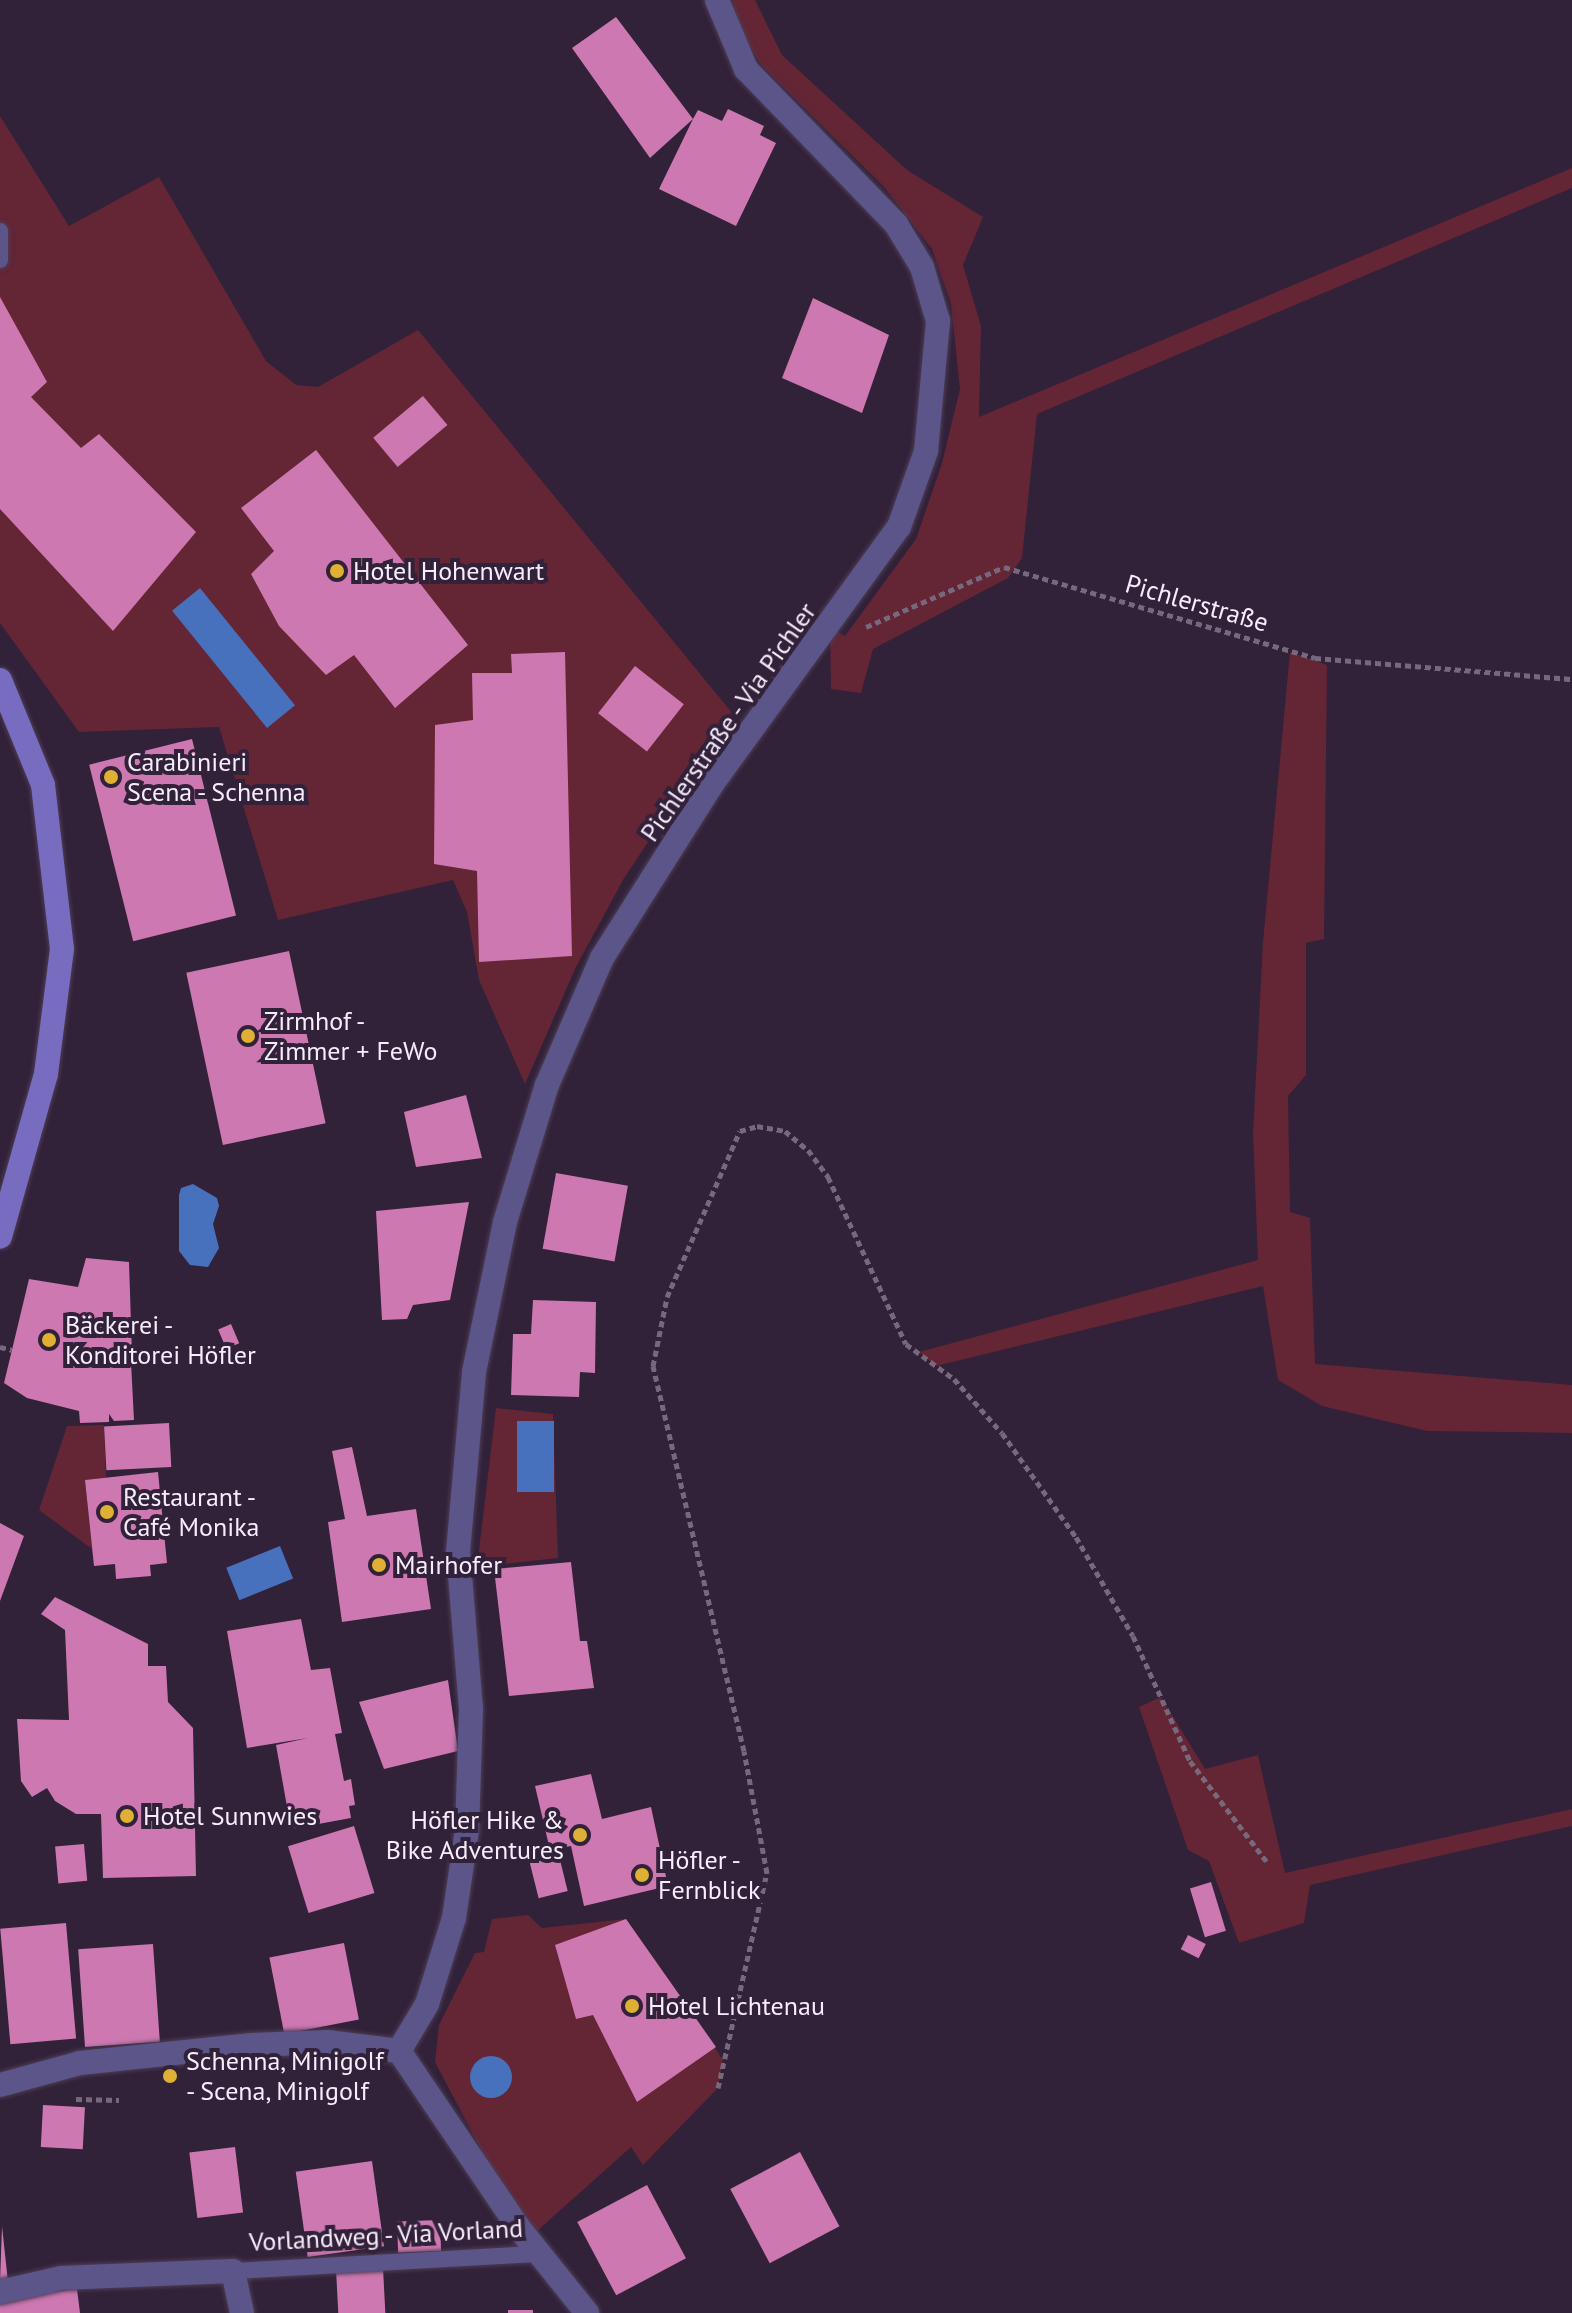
<!DOCTYPE html>
<html>
<head>
<meta charset="utf-8">
<style>
	body { margin:0 }
	#map { position:relative; width:1572px; height:2313px; overflow:hidden; background:#312139; font-family:"PT Sans",sans-serif }
	div>[style] { position:absolute }
	[style*='--x'] { left:calc(var(--x)*1px); top:calc(var(--y)*1px); width:calc(var(--w)*1px); rotate:calc(var(--a)*1deg) }
	.green>* { inset:0; background:#642535 }
	.water>* { inset:0; background:#4771bc; transform-origin:0 0 }
	.round { border-radius:50% }
	.building>* { inset:0; background:#cd78b1; transform-origin:0 0 }
	.path>* { height:5px; margin-top:-2.5px; transform-origin:0; background:repeating-linear-gradient(90deg,#76687d 0 6px,transparent 0 10px) }
	.roads { filter:drop-shadow(0 0 2px #4d3d54) drop-shadow(0 0 2px #4d3d54) }
	.lane>* { height:16px; margin:-8px; padding:0 8px; transform-origin:8px; border-radius:8px; background:#5b558a }
	.street>* { height:24px; margin:-12px; padding:0 12px; transform-origin:12px; border-radius:12px; background:#5b558a }
	.secondary>* { height:24px; margin:-12px; padding:0 12px; transform-origin:12px; border-radius:12px; background:#776cc0 }
	.dots>* { width:22px; height:22px; translate:-50% -50%; box-sizing:border-box; border:4px solid #312139; border-radius:50% }
	span { translate:-50% -50%; white-space:nowrap; text-align:center; line-height:1.15; -webkit-text-stroke:8px #312139; paint-order:stroke }
	.poi-label { font-size:26px; color:#f7ecfc }
	.left { translate:0 -50%; text-align:left }
	.right { translate:-100% -50%; text-align:right }
	.street-label { font-size:26px; color:#f7ecfc }
</style>
</head>
<body>
<div id="map">
	<div class="green">
		<i style="clip-path:polygon(732px 0,755px 0,782px 55px,907px 170px,983px 217px,963px 265px,981px 326px,979px 417px,1572px 168px,1572px 188px,1037px 414px,1022px 558px,1008px 578px,873px 649px,861px 693px,831px 689px,830px 628px,845px 636px,916px 539px,942px 463px,960px 389px,951px 304px,932px 249px,884px 187px,763px 67px,739px 31px)"></i>
		<i style="clip-path:polygon(0 116px,69px 226px,159px 177px,266px 361px,296px 385px,318px 387px,418px 330px,733px 714px,623px 880px,576px 967px,525px 1084px,479px 980px,467px 912px,453px 880px,278px 920px,219px 727px,79px 732px,0 623px)"></i>
		<i style="clip-path:polygon(1290px 652px,1327px 665px,1324px 939px,1306px 943px,1306px 1075px,1288px 1096px,1290px 1212px,1310px 1218px,1315px 1364px,1572px 1385px,1572px 1433px,1427px 1431px,1322px 1406px,1278px 1380px,1263px 1286px,936px 1366px,919px 1352px,1258px 1260px,1253px 1133px,1263px 942px)"></i>
		<i style="clip-path:polygon(496px 1408px,553px 1414px,558px 1558px,477px 1567px)"></i>
		<i style="clip-path:polygon(104px 1425px,106px 1478px,85px 1480px,92px 1549px,39px 1510px,67px 1426px)"></i>
		<i style="clip-path:polygon(1161px 1697px,1205px 1769px,1258px 1755px,1285px 1873px,1572px 1809px,1572px 1826px,1310px 1885px,1304px 1923px,1239px 1943px,1209px 1861px,1188px 1850px,1139px 1707px)"></i>
		<i style="clip-path:polygon(528px 1915px,542px 1928px,626px 1919px,723px 2060px,718px 2088px,643px 2165px,631px 2147px,528px 2239px,435px 2062px,439px 2025px,475px 1953px,484px 1952px,492px 1919px)"></i>
	</div>
	<div class="water">
		<i style="left:200px;top:588px;width:151px;height:36px;rotate:51deg"></i>
		<i style="clip-path:polygon(193px 1184px,217px 1198px,219px 1206px,213px 1224px,219px 1248px,208px 1267px,190px 1265px,179px 1251px,179px 1195px,181px 1188px)"></i>
		<i style="left:517px;top:1421px;width:37px;height:71px"></i>
		<i style="left:280px;top:1546px;width:35px;height:58px;rotate:68deg"></i>
		<i class="round" style="left:470px;top:2056px;width:42px;height:42px"></i>
	</div>
	<div class="building">
		<i style="clip-path:polygon(616px 17px,693px 119px,698px 110px,722px 121px,728px 109px,764px 126px,760px 135px,776px 143px,736px 226px,659px 189px,693px 119px,650px 158px,572px 48px)"></i>
		<i style="clip-path:polygon(0 297px,47px 382px,31px 397px,81px 448px,99px 434px,196px 532px,113px 631px,0 509px)"></i>
		<i style="clip-path:polygon(813px 298px,889px 335px,862px 413px,782px 378px)"></i>
		<i style="left:423px;top:396px;width:38px;height:65px;rotate:50deg"></i>
		<i style="clip-path:polygon(316px 450px,468px 645px,395px 708px,354px 655px,326px 675px,279px 626px,251px 574px,274px 551px,241px 508px)"></i>
		<i style="clip-path:polygon(565px 652px,572px 956px,479px 962px,477px 871px,434px 864px,435px 725px,473px 720px,472px 673px,512px 673px,511px 654px)"></i>
		<i style="left:635px;top:666px;width:62px;height:60px;rotate:38deg"></i>
		<i style="left:192px;top:739px;width:182px;height:106px;rotate:76deg"></i>
		<i style="left:289px;top:951px;width:176px;height:105px;rotate:78deg"></i>
		<i style="clip-path:polygon(466px 1095px,482px 1158px,416px 1167px,404px 1112px)"></i>
		<i style="left:556px;top:1173px;width:73px;height:77px;rotate:10deg"></i>
		<i style="clip-path:polygon(469px 1202px,450px 1300px,413px 1305px,407px 1319px,382px 1320px,376px 1211px)"></i>
		<i style="clip-path:polygon(86px 1258px,129px 1262px,132px 1354px,117px 1354px,116px 1362px,131px 1362px,134px 1420px,114px 1421px,109px 1414px,109px 1422px,80px 1423px,79px 1411px,27px 1398px,4px 1383px,29px 1279px,78px 1287px)"></i>
		<i style="clip-path:polygon(533px 1300px,596px 1302px,595px 1373px,580px 1372px,579px 1397px,511px 1395px,513px 1334px,531px 1334px)"></i>
		<i style="left:231px;top:1324px;width:21px;height:14px;rotate:67deg"></i>
		<i style="left:169px;top:1423px;width:44px;height:65px;rotate:87deg"></i>
		<i style="clip-path:polygon(352px 1447px,367px 1516px,416px 1509px,431px 1609px,342px 1622px,328px 1522px,345px 1519px,332px 1451px)"></i>
		<i style="clip-path:polygon(158px 1472px,167px 1563px,150px 1565px,151px 1576px,116px 1579px,115px 1564px,94px 1566px,85px 1480px)"></i>
		<i style="clip-path:polygon(0 1523px,24px 1536px,0 1601px)"></i>
		<i style="clip-path:polygon(571px 1562px,580px 1641px,587px 1641px,594px 1688px,509px 1696px,494px 1569px)"></i>
		<i style="clip-path:polygon(55px 1597px,148px 1644px,148px 1666px,166px 1666px,168px 1702px,193px 1728px,196px 1876px,103px 1878px,101px 1814px,76px 1814px,55px 1801px,47px 1788px,32px 1797px,21px 1781px,17px 1719px,69px 1720px,65px 1630px,41px 1614px)"></i>
		<i style="clip-path:polygon(301px 1619px,311px 1670px,330px 1668px,342px 1733px,335px 1734px,344px 1781px,351px 1779px,355px 1805px,349px 1806px,351px 1818px,291px 1829px,276px 1745px,308px 1738px,247px 1748px,227px 1631px)"></i>
		<i style="clip-path:polygon(448px 1680px,458px 1751px,384px 1769px,359px 1702px)"></i>
		<i style="clip-path:polygon(591px 1774px,602px 1819px,651px 1807px,668px 1886px,584px 1906px,571px 1846px,550px 1850px,535px 1786px)"></i>
		<i style="left:354px;top:1826px;width:70px;height:69px;rotate:73deg"></i>
		<i style="left:84px;top:1844px;width:37px;height:29px;rotate:85deg"></i>
		<i style="left:559px;top:1856px;width:36px;height:30px;rotate:76deg"></i>
		<i style="left:1211px;top:1882px;width:51px;height:22px;rotate:73deg"></i>
		<i style="clip-path:polygon(626px 1919px,716px 2047px,637px 2102px,593px 2015px,576px 2019px,555px 1945px)"></i>
		<i style="left:66px;top:1923px;width:116px;height:66px;rotate:85deg"></i>
		<i style="left:1188px;top:1935px;width:20px;height:16px;rotate:27deg"></i>
		<i style="left:344px;top:1943px;width:78px;height:76px;rotate:79deg"></i>
		<i style="left:153px;top:1944px;width:98px;height:75px;rotate:86deg"></i>
		<i style="left:43px;top:2105px;width:42px;height:42px;rotate:3deg"></i>
		<i style="left:235px;top:2147px;width:66px;height:46px;rotate:83deg"></i>
		<i style="left:800px;top:2152px;width:84px;height:79px;rotate:62deg"></i>
		<i style="left:372px;top:2161px;width:86px;height:77px;rotate:82deg"></i>
		<i style="left:647px;top:2185px;width:83px;height:79px;rotate:62deg"></i>
		<i style="left:440px;top:2220px;width:31px;height:43px;rotate:88deg"></i>
		<i style="clip-path:polygon(2px 2226px,8px 2282px,0 2282px)"></i>
		<i style="left:383px;top:2268px;width:45px;height:47px;rotate:87deg"></i>
		<i style="clip-path:polygon(77px 2289px,80px 2313px,0 2313px,0 2298px)"></i>
		<i style="left:508px;top:2310px;width:25px;height:3px"></i>
	</div>
	<div class="path">
		<i style="--x:866;--y:627;--w:150;--a:-23.5"></i>
		<i style="--x:1004;--y:567;--w:324;--a:16.3"></i>
		<i style="--x:1315;--y:658;--w:258;--a:4.7"></i>
		<i style="--x:0;--y:1347;--w:12;--a:14"></i>
		<i style="--x:718;--y:2088;--w:221;--a:-77.2"></i>
		<i style="--x:767;--y:1873;--w:124;--a:-100.7"></i>
		<i style="--x:744;--y:1751;--w:396;--a:-103.3"></i>
		<i style="--x:653;--y:1366;--w:70;--a:-78.5"></i>
		<i style="--x:667;--y:1297;--w:181;--a:-66.3"></i>
		<i style="--x:740;--y:1131;--w:18;--a:-16"></i>
		<i style="--x:757;--y:1126;--w:28;--a:10"></i>
		<i style="--x:785;--y:1131;--w:30;--a:40"></i>
		<i style="--x:808;--y:1150;--w:34;--a:53"></i>
		<i style="--x:828;--y:1177;--w:184;--a:65"></i>
		<i style="--x:906;--y:1344;--w:59;--a:36.1"></i>
		<i style="--x:954;--y:1379;--w:72;--a:48.4"></i>
		<i style="--x:1002;--y:1433;--w:128;--a:54.6"></i>
		<i style="--x:1076;--y:1537;--w:114;--a:60.1"></i>
		<i style="--x:1133;--y:1636;--w:137;--a:65.5"></i>
		<i style="--x:1190;--y:1761;--w:127;--a:52.7"></i>
		<i style="--x:76;--y:2099;--w:43;--a:1.3"></i>
	</div>
	<div class="roads">
		<div class="lane">
			<i style="--x:0;--y:231;--w:29;--a:90"></i>
			<i style="--x:233;--y:2271;--w:308;--a:-3.2"></i>
		</div>
		<div class="street">
			<i style="--x:399;--y:2051;--w:55;--a:-59.2"></i>
			<i style="--x:427;--y:2004;--w:90;--a:-72.6"></i>
			<i style="--x:454;--y:1918;--w:89;--a:-81.6"></i>
			<i style="--x:467;--y:1830;--w:121;--a:-88.1"></i>
			<i style="--x:471;--y:1709;--w:158;--a:-94.7"></i>
			<i style="--x:458;--y:1552;--w:181;--a:-84.9"></i>
			<i style="--x:474;--y:1372;--w:153;--a:-78.3"></i>
			<i style="--x:505;--y:1222;--w:143;--a:-73"></i>
			<i style="--x:547;--y:1085;--w:138;--a:-66.6"></i>
			<i style="--x:602;--y:958;--w:206;--a:-57.7"></i>
			<i style="--x:712;--y:784;--w:318;--a:-54"></i>
			<i style="--x:899;--y:527;--w:81;--a:-70.4"></i>
			<i style="--x:926;--y:451;--w:131;--a:-84.7"></i>
			<i style="--x:938;--y:321;--w:56;--a:-106.5"></i>
			<i style="--x:922;--y:267;--w:50;--a:-121.2"></i>
			<i style="--x:896;--y:224;--w:216;--a:-134.1"></i>
			<i style="--x:746;--y:69;--w:75;--a:-112.8"></i>
			<i style="--x:399;--y:2051;--w:214;--a:55.9"></i>
			<i style="--x:519;--y:2228;--w:109;--a:51.3"></i>
			<i style="--x:0;--y:2085;--w:83;--a:-15.4"></i>
			<i style="--x:80;--y:2063;--w:173;--a:-6"></i>
			<i style="--x:252;--y:2045;--w:75;--a:-2.3"></i>
			<i style="--x:327;--y:2042;--w:73;--a:7.1"></i>
			<i style="--x:0;--y:2292;--w:63;--a:-12.9"></i>
			<i style="--x:61;--y:2278;--w:172;--a:-2.3"></i>
			<i style="--x:233;--y:2271;--w:43;--a:77.9"></i>
		</div>
		<div class="secondary">
			<i style="--x:0;--y:680;--w:113;--a:67.7"></i>
			<i style="--x:43;--y:785;--w:165;--a:83.4"></i>
			<i style="--x:62;--y:949;--w:126;--a:97.3"></i>
			<i style="--x:46;--y:1074;--w:169;--a:105.8"></i>
		</div>
	</div>
	<div class="dots">
		<i style="left:337px;top:571px;background:#dfb034"></i>
		<i style="left:111px;top:777px;background:#dfb034"></i>
		<i style="left:248px;top:1036px;background:#dfb034"></i>
		<i style="left:49px;top:1340px;background:#dfb034"></i>
		<i style="left:107px;top:1512px;background:#dfb034"></i>
		<i style="left:379px;top:1565px;background:#dfb034"></i>
		<i style="left:127px;top:1816px;background:#dfb034"></i>
		<i style="left:580px;top:1835px;background:#dfb034"></i>
		<i style="left:642px;top:1875px;background:#dfb034"></i>
		<i style="left:632px;top:2006px;background:#dfb034"></i>
		<i style="left:170px;top:2076px;background:#dfb034"></i>
	</div>
	<div class="poi-label">
		<span class="left" style="left:353px;top:571px">Hotel Hohenwart</span>
		<span class="left" style="left:127px;top:777px">Carabinieri<br>Scena - Schenna</span>
		<span class="left" style="left:264px;top:1036px">Zirmhof -<br>Zimmer + FeWo</span>
		<span class="left" style="left:65px;top:1340px">Bäckerei -<br>Konditorei Höfler</span>
		<span class="left" style="left:123px;top:1512px">Restaurant -<br>Café Monika</span>
		<span class="left" style="left:395px;top:1565px">Mairhofer</span>
		<span class="left" style="left:143px;top:1816px">Hotel Sunnwies</span>
		<span class="right" style="left:564px;top:1835px">Höfler Hike &amp;<br>Bike Adventures</span>
		<span class="left" style="left:658px;top:1875px">Höfler -<br>Fernblick</span>
		<span class="left" style="left:648px;top:2006px">Hotel Lichtenau</span>
		<span class="left" style="left:186px;top:2076px">Schenna, Minigolf<br>- Scena, Minigolf</span>
	</div>
	<div class="street-label">
		<span style="left:1197px;top:603px;rotate:16deg">Pichlerstraße</span>
		<span style="left:728px;top:722px;rotate:-55deg">Pichlerstraße - Via Pichler</span>
		<span style="left:386px;top:2235px;rotate:-3deg">Vorlandweg - Via Vorland</span>
	</div>
</div>
</body>
</html>
